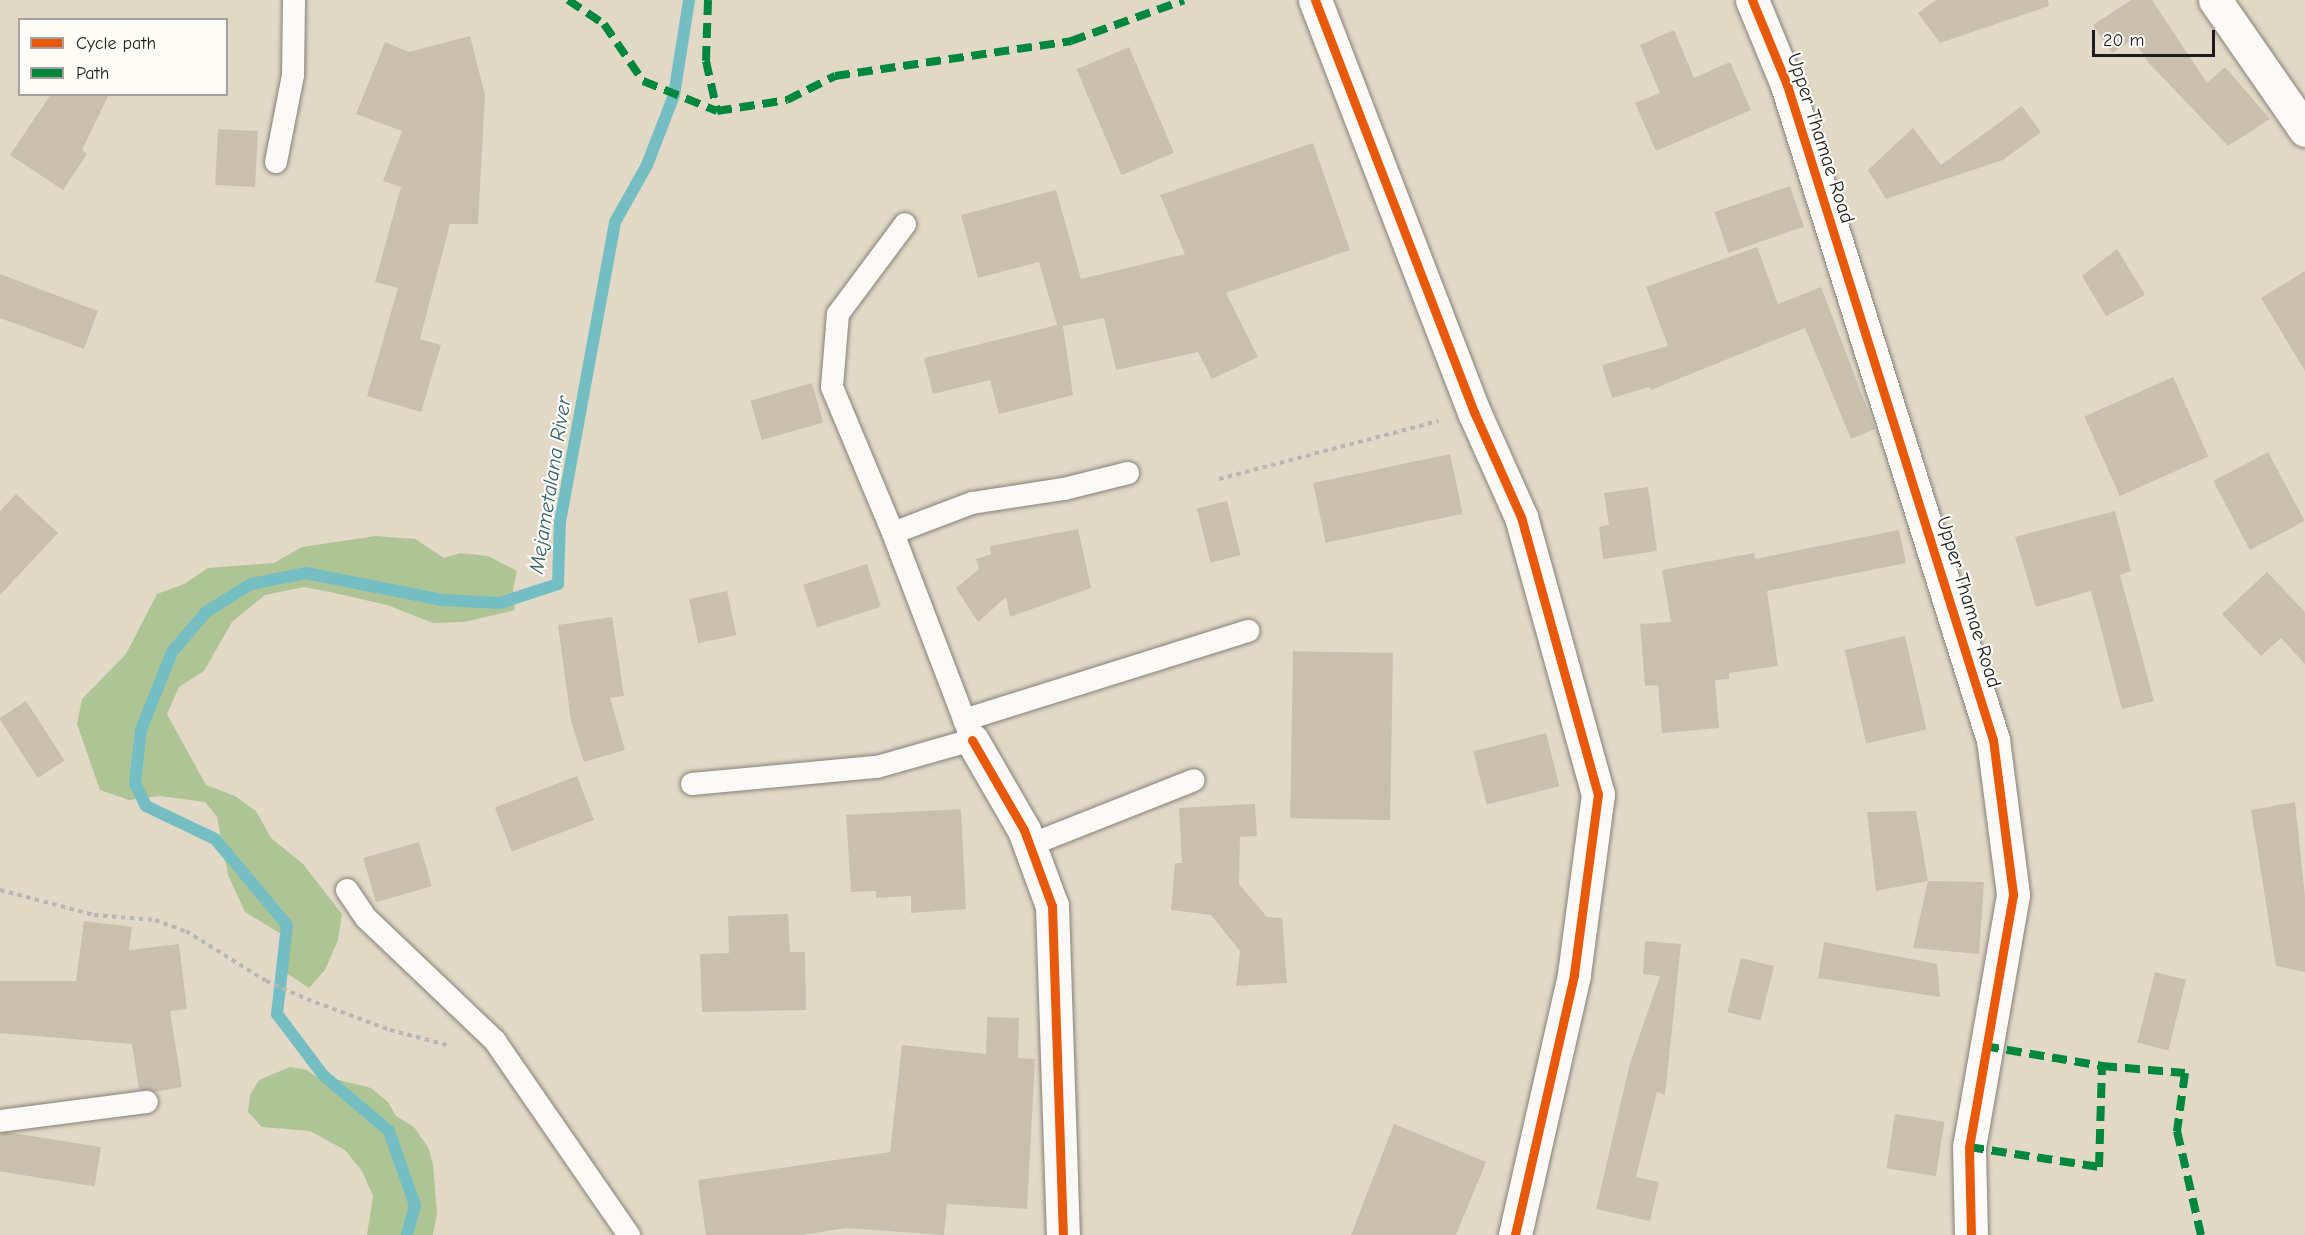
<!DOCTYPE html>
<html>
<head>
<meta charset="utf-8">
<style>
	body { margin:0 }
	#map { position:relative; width:2305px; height:1235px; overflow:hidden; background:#e1d9c6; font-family:"Comic Neue",sans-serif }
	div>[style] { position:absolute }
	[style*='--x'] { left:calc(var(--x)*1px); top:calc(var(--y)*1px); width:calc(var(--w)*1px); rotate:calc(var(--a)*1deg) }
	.forest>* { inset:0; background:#aec494 }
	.stream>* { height:12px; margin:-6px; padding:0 6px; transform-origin:6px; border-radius:6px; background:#74bec3 }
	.building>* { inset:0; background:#cabfad; transform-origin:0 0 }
	.path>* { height:4px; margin-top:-2px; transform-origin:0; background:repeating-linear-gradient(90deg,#b7b6b2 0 4.5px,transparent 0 9px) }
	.roads { filter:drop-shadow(0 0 2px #858077) drop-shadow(0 0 2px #858077) }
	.lane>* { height:22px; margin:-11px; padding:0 11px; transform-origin:11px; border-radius:11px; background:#faf9f6 }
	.street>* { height:33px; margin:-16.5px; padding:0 16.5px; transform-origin:16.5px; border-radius:16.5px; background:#faf9f6 }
	.secondary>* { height:33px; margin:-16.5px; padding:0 16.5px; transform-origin:16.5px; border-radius:16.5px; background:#faf9f6 }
	.quiet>* { height:8px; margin-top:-4px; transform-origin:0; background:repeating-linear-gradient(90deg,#00873e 0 15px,transparent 0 23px) }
	.cycleway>* { height:9px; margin:-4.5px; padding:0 4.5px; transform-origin:4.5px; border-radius:4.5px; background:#e8590c }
	span { translate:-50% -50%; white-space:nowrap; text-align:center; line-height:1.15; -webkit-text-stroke:4.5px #fdfcf7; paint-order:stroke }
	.street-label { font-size:20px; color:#1c1c1c }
	.water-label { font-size:21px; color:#2e6067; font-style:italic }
	.legend { position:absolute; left:18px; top:18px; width:210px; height:78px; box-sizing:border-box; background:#fdfcf7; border:2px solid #a3a29f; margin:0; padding:8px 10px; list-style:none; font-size:18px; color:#1c1c1c }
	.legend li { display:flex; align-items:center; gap:12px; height:30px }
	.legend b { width:30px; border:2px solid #a3a29f }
	.scale { position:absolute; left:2092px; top:30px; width:123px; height:27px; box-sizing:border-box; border:3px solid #1c1c1c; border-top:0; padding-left:8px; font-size:18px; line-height:21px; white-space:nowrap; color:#1c1c1c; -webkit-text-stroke:4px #fdfcf7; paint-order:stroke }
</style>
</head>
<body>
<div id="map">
	<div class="forest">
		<i style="clip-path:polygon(376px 536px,415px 539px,444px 558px,460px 553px,488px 556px,517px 571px,513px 589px,515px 610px,464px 622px,433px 623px,387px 605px,330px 592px,304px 587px,265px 595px,232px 622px,204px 671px,179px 687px,167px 714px,206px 785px,235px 796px,256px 811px,271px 838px,303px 864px,342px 914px,338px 940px,325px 970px,309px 988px,283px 971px,288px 938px,245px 912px,228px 875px,217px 817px,205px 802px,160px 796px,129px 800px,100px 790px,77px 724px,82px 699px,126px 654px,157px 594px,184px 584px,208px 568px,274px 563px,302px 547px)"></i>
		<i style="clip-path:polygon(290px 1067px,307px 1070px,321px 1080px,339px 1080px,371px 1088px,388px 1102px,396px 1116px,414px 1127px,428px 1147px,433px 1164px,437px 1213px,433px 1235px,367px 1235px,373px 1196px,362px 1171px,345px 1150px,310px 1131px,262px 1127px,248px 1112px,250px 1095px,259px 1080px)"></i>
	</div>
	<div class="stream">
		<i style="--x:407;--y:1235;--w:31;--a:-75"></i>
		<i style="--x:415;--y:1205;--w:78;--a:-109.4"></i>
		<i style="--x:389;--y:1131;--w:87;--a:-139.7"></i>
		<i style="--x:323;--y:1075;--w:76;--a:-127"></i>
		<i style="--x:277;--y:1014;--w:90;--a:-83.6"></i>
		<i style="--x:287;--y:925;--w:112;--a:-129.9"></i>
		<i style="--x:215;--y:839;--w:76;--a:-154.4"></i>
		<i style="--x:146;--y:806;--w:25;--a:-116"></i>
		<i style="--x:135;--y:783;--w:53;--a:-83.5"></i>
		<i style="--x:141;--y:730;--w:84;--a:-68.3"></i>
		<i style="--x:172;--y:652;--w:52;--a:-49.6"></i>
		<i style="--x:206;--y:612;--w:53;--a:-31.9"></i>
		<i style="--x:251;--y:584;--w:56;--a:-11.3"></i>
		<i style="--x:306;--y:573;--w:139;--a:11.2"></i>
		<i style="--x:442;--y:600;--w:58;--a:3"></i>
		<i style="--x:500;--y:603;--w:61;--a:-18.1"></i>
		<i style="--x:558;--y:584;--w:62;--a:-88.2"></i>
		<i style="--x:560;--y:522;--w:305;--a:-79.6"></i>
		<i style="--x:615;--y:222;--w:65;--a:-60.7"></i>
		<i style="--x:647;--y:165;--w:75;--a:-68.9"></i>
		<i style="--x:674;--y:95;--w:96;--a:-81"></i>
	</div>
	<div class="building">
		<i style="clip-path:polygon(1936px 0,2048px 0,2049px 6px,1940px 43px,1918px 13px)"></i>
		<i style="clip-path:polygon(2131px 0,2152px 0,2207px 83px,2225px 67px,2270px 119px,2228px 146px,2148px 62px,2133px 39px,2112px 53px,2093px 25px)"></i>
		<i style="clip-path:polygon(1674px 30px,1694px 78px,1730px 62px,1751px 110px,1656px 151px,1635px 103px,1660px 93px,1640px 45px)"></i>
		<i style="clip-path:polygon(470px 36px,485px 95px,478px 224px,450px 224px,420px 339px,441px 345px,421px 412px,367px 396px,398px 288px,375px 282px,401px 187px,383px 181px,402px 131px,356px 114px,385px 42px,409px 52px)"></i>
		<i style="left:1129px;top:47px;width:115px;height:57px;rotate:67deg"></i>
		<i style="clip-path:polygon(51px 94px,109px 94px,82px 150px,87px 154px,63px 190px,10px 155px)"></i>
		<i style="clip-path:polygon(2022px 106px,2041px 132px,2003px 160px,1886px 199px,1868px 170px,1913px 128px,1941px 165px)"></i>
		<i style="left:218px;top:129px;width:40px;height:56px;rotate:3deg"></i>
		<i style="clip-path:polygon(1313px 143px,1350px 250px,1226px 293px,1258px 357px,1212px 379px,1198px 352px,1116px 370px,1104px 318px,1063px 326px,1073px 395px,999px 414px,990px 380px,933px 394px,924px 358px,1057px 325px,1039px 262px,978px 278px,961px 215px,1056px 190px,1081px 279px,1185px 254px,1160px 195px)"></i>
		<i style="left:1790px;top:186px;width:43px;height:80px;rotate:71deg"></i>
		<i style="clip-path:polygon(1757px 247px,1778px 304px,1821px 287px,1875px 429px,1851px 439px,1805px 328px,1651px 390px,1649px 387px,1612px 398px,1602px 365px,1668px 346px,1646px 287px)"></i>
		<i style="clip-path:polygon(2117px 249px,2145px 295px,2106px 316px,2082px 276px)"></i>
		<i style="clip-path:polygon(2305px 271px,2305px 371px,2261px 298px)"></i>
		<i style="clip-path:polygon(0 274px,98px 311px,84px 349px,0 318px)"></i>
		<i style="left:2173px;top:377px;width:87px;height:97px;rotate:66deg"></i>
		<i style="left:812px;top:383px;width:41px;height:64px;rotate:74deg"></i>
		<i style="left:2268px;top:452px;width:78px;height:62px;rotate:62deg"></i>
		<i style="left:1450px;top:454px;width:61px;height:140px;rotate:78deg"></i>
		<i style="clip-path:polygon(1648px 487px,1657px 551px,1603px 559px,1599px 527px,1609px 525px,1604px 493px)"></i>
		<i style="clip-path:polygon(16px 494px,58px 533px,0 595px,0 511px)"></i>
		<i style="left:1227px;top:501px;width:56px;height:31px;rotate:76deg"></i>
		<i style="clip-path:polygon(2115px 511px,2131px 571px,2120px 575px,2154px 701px,2122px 709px,2091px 591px,2036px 607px,2015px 537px)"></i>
		<i style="clip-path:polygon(1078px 529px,1091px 588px,1010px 617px,1006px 597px,978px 622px,956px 588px,979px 569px,976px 559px,991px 554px,990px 546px)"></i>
		<i style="clip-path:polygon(1899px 530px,1906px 563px,1767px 591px,1778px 666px,1729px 673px,1729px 679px,1715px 680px,1719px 728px,1662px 733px,1658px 685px,1645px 686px,1640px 624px,1671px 622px,1662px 570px,1754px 553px,1755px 559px)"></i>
		<i style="left:867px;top:564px;width:45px;height:67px;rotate:72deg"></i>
		<i style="clip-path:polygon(2267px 572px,2305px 612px,2305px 664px,2281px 638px,2261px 656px,2222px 614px)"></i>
		<i style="left:727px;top:591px;width:45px;height:39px;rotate:78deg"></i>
		<i style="clip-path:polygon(612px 617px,624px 696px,610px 698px,625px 750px,584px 762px,571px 721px,558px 625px)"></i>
		<i style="left:1905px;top:636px;width:96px;height:62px;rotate:77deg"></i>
		<i style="left:1393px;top:653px;width:167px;height:100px;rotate:91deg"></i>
		<i style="left:26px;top:701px;width:71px;height:32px;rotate:57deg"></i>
		<i style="left:1546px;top:733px;width:55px;height:75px;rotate:76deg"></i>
		<i style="left:577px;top:776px;width:47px;height:88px;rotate:69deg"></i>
		<i style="clip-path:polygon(2295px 802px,2305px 897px,2305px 972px,2276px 966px,2251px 810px)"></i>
		<i style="clip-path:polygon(1255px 804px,1257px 836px,1240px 837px,1239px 884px,1267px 917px,1282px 918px,1287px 983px,1236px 986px,1240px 951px,1211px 915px,1171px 910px,1175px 863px,1182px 863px,1179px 808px)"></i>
		<i style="clip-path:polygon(961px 809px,966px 909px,911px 913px,911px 896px,876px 898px,876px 891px,851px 892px,846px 815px)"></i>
		<i style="clip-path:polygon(1916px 811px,1928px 881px,1876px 891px,1867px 812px)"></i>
		<i style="left:419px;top:842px;width:46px;height:58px;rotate:74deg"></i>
		<i style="clip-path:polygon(1928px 881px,1984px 882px,1979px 954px,1913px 948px)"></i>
		<i style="clip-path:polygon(788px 914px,790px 952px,805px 952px,806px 1010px,702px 1012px,700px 954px,729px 953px,728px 916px)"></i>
		<i style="clip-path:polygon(84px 921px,132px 927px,129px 950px,179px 944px,187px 1009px,170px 1011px,182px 1087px,155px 1092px,139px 1089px,132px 1044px,0 1033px,0 981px,76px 981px)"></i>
		<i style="clip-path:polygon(1645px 941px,1681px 944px,1665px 1095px,1657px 1092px,1636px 1177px,1659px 1182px,1650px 1221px,1596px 1209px,1630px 1063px,1660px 976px,1643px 974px)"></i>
		<i style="clip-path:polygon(1824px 942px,1937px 964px,1940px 997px,1818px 978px)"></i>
		<i style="left:1741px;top:958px;width:34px;height:56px;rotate:14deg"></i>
		<i style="left:2155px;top:972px;width:32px;height:73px;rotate:14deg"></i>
		<i style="clip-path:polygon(987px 1017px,1019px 1018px,1018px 1058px,1035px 1059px,1027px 1209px,947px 1204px,944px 1235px,846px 1228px,802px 1235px,706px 1235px,698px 1180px,890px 1152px,902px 1045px,986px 1054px)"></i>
		<i style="left:1895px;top:1114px;width:50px;height:55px;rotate:9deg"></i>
		<i style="clip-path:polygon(1394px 1124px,1486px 1162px,1456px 1235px,1351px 1235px)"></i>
		<i style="left:101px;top:1147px;width:40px;height:101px;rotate:99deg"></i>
	</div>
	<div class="path">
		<i style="--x:1219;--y:479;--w:227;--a:-14.8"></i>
		<i style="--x:0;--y:890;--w:97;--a:14.9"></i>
		<i style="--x:94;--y:915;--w:61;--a:4.7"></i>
		<i style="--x:155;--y:920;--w:33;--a:20"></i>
		<i style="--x:186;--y:931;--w:94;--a:32"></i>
		<i style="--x:266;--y:981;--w:45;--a:23.7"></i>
		<i style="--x:307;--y:999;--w:89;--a:20.5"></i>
		<i style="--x:390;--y:1030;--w:63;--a:14.7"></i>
	</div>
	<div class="roads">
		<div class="lane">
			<i style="--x:276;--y:162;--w:89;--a:-78.9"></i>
			<i style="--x:293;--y:75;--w:75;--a:-89.2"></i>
			<i style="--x:893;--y:533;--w:85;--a:-20.8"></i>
			<i style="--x:972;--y:503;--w:93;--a:-8.7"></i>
			<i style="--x:1064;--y:489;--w:66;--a:-14"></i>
			<i style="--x:964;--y:720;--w:298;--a:-17.4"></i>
			<i style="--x:692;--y:784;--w:186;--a:-5.3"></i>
			<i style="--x:877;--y:767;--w:99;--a:-15.9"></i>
			<i style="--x:972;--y:740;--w:222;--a:-110.9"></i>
			<i style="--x:893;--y:533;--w:158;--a:-112.7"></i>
			<i style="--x:832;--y:387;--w:73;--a:-85.3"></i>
			<i style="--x:838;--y:314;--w:112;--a:-53.3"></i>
			<i style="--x:1030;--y:845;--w:176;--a:-21.6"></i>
			<i style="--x:347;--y:890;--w:34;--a:56"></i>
			<i style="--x:366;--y:918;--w:178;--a:43.6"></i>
			<i style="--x:495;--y:1041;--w:236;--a:55.4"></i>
			<i style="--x:0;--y:1121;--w:148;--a:-7.4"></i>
		</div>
		<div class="street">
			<i style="--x:1315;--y:0;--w:442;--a:68.9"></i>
			<i style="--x:1474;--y:412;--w:115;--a:65.9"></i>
			<i style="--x:1521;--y:517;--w:288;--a:74.5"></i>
			<i style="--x:1598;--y:794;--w:183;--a:97.6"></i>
			<i style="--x:1574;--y:975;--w:267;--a:102.8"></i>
			<i style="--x:2215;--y:0;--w:158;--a:55.3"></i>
			<i style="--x:972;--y:740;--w:104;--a:60"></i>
			<i style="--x:1024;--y:830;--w:81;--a:69.8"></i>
			<i style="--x:1052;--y:906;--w:329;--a:88.1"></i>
		</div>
		<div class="secondary">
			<i style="--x:1752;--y:0;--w:92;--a:67.6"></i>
			<i style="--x:1787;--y:85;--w:687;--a:72.54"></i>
			<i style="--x:1993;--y:740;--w:156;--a:82.6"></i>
			<i style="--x:2013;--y:895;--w:256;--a:99.9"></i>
			<i style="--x:1969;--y:1147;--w:88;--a:88.7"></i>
		</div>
	</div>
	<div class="quiet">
		<i style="--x:568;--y:0;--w:43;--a:33.7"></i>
		<i style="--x:604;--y:24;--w:69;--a:55.6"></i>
		<i style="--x:643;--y:81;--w:80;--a:22.1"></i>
		<i style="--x:717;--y:111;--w:71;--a:-8.9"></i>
		<i style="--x:787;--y:100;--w:54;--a:-26.6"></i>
		<i style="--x:835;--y:76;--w:239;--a:-8.4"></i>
		<i style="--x:1071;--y:41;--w:120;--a:-19.9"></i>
		<i style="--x:708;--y:0;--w:61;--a:91.9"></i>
		<i style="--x:706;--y:61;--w:51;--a:77.6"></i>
		<i style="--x:1984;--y:1046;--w:120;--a:9.6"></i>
		<i style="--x:2102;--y:1066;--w:83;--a:4.8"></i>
		<i style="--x:2185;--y:1073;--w:59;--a:97.9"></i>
		<i style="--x:2177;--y:1131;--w:107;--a:77"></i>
		<i style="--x:1969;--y:1147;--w:132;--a:8.7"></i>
		<i style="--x:2099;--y:1167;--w:101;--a:-88.3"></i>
	</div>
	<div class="cycleway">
		<i style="--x:1315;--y:0;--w:442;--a:68.9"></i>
		<i style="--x:1474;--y:412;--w:115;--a:65.9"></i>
		<i style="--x:1521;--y:517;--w:288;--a:74.5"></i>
		<i style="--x:1598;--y:794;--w:183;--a:97.6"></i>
		<i style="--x:1574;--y:975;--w:267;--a:102.8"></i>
		<i style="--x:1752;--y:0;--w:92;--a:67.6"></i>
		<i style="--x:1787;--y:85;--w:687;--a:72.54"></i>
		<i style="--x:1993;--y:740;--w:156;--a:82.6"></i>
		<i style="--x:2013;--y:895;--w:256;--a:99.9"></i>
		<i style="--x:1969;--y:1147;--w:88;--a:88.7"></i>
		<i style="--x:972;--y:740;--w:104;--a:60"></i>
		<i style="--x:1024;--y:830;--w:81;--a:69.8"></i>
		<i style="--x:1052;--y:906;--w:329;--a:88.1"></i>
	</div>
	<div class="street-label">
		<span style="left:1821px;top:138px;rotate:72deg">Upper Thamae Road</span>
		<span style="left:1969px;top:602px;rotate:73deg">Upper Thamae Road</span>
	</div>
	<div class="water-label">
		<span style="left:550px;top:485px;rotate:-81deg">Mejametalana River</span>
	</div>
	<ul class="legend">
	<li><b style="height:8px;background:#e8590c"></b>Cycle path</li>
	<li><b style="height:8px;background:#00873e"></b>Path</li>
	</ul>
	<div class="scale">20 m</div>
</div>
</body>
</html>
